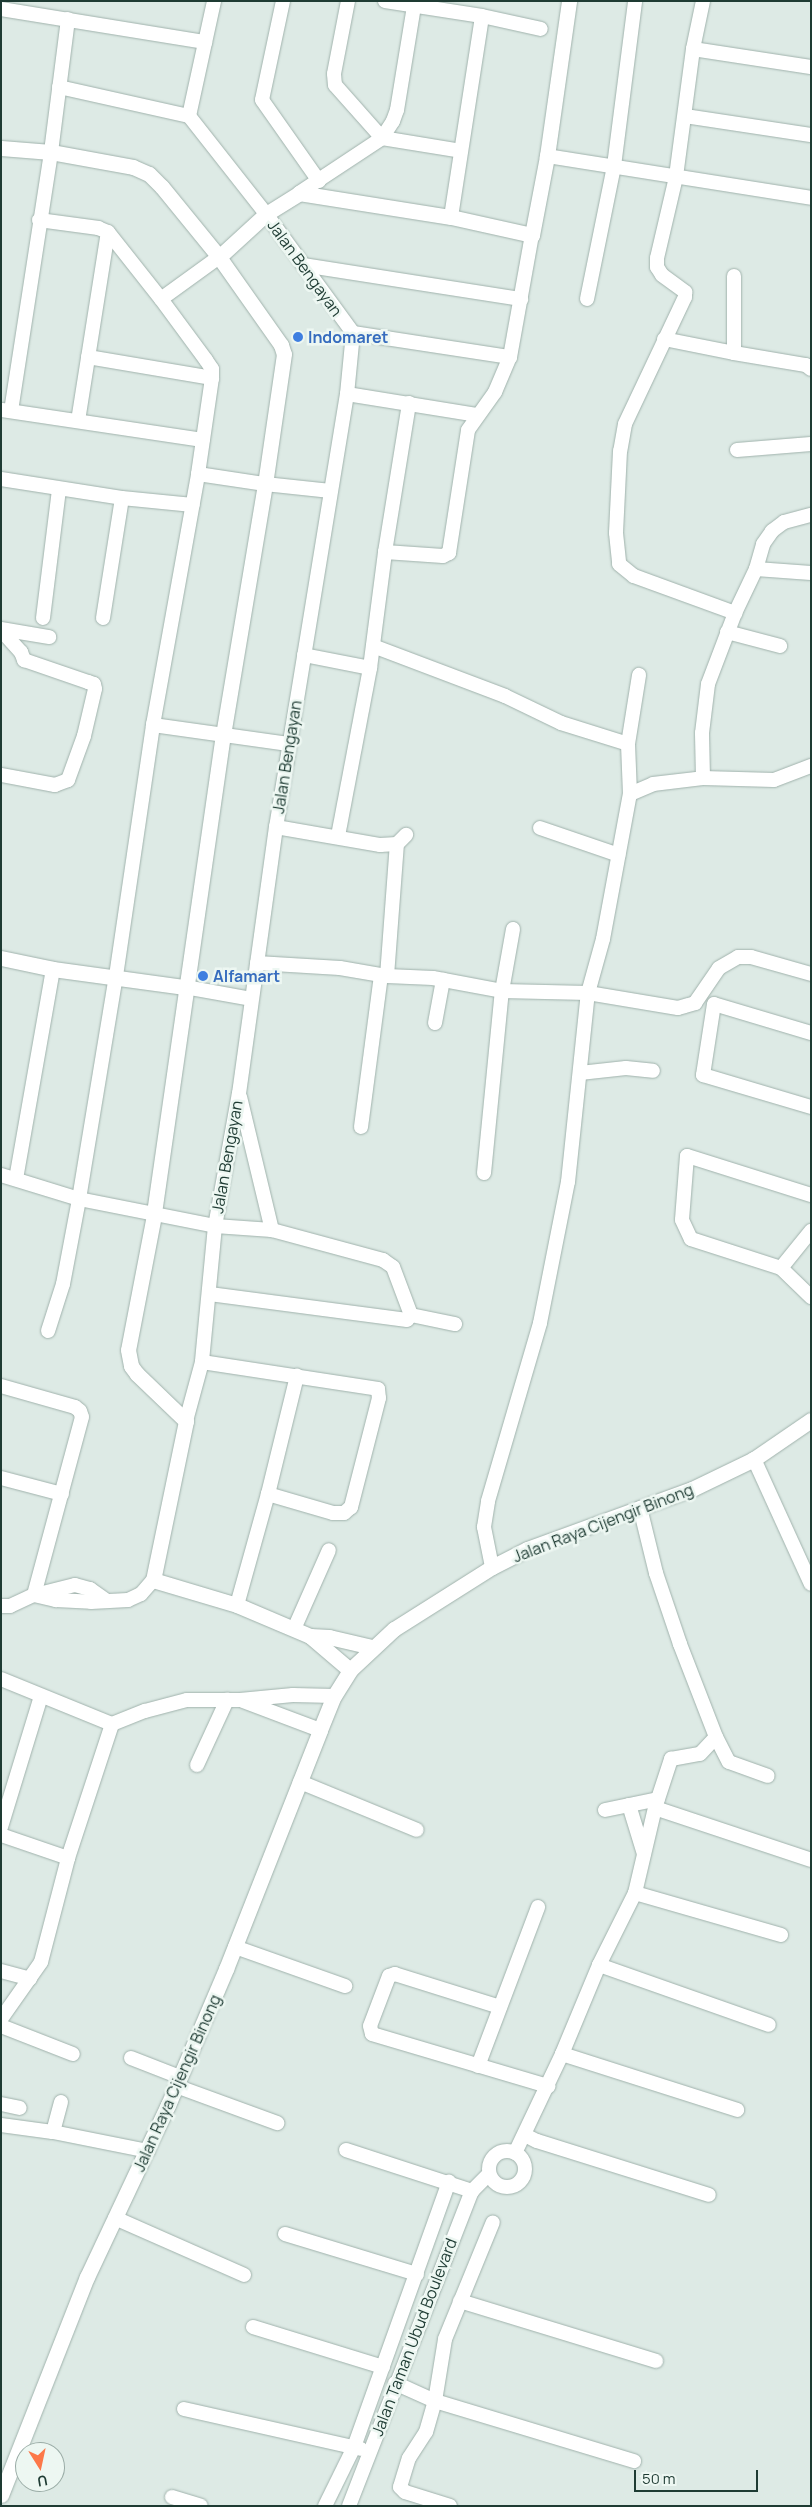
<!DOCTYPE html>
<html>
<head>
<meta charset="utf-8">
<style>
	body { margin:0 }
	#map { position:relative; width:812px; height:2507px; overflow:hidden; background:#ddeae5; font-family:Manrope,sans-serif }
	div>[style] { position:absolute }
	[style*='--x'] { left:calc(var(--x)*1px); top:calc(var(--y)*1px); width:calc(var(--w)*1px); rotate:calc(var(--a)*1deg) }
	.roads { filter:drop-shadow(0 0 1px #a0b2ac) drop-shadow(0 0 1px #a0b2ac) }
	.street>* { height:14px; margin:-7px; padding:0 7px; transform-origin:7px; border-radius:7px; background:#fff }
	.street>.ring { margin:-7px; padding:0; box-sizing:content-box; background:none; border:14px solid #fff; border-radius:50% }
	.secondary>* { height:15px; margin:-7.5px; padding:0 7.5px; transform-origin:7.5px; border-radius:7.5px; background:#fff }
	.dots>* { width:14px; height:14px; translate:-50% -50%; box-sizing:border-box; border:2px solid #edf7f2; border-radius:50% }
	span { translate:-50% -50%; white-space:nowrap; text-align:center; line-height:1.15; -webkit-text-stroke:5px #edf7f2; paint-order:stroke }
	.street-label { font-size:16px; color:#1e3b33 }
	.shop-label { font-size:16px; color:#366cbe; font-weight:700 }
	.left { translate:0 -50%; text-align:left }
	.frame { position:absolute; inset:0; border:2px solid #1e3b33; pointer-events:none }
	.north { position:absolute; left:15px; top:2442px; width:50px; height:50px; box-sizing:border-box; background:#edf7f2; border:1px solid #9aaca6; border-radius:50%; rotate:170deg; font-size:14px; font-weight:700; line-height:20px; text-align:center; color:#1e3b33 }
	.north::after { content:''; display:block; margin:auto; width:18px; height:22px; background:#fc7849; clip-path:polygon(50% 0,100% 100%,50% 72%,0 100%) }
	.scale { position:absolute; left:634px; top:2470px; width:124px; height:22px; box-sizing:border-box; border:2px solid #1e3b33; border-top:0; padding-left:6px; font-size:15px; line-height:18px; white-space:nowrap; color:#1e3b33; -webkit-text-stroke:4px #edf7f2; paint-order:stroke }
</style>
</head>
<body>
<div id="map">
	<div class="roads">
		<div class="street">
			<i style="--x:283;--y:1;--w:101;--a:102"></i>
			<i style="--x:262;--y:100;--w:99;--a:54.9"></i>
			<i style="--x:348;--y:1;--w:74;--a:100.9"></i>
			<i style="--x:334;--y:74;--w:11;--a:85"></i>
			<i style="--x:335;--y:85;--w:71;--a:48.4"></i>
			<i style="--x:382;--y:138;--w:80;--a:9.3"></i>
			<i style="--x:385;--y:1;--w:98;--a:8.8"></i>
			<i style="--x:482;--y:16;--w:60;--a:12.4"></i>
			<i style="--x:703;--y:1;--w:49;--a:101.8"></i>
			<i style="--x:693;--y:49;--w:129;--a:97.6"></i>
			<i style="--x:676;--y:177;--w:83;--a:103.2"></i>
			<i style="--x:657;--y:258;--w:9;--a:90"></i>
			<i style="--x:657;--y:267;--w:9;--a:58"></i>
			<i style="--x:662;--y:275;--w:29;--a:36"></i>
			<i style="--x:685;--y:292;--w:5;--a:90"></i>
			<i style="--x:685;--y:297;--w:140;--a:115.3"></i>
			<i style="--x:625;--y:424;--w:27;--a:100"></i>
			<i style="--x:620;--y:451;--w:82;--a:92.8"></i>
			<i style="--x:616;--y:533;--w:31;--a:84"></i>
			<i style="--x:619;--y:564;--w:19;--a:39"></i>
			<i style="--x:634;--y:576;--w:108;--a:20.1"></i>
			<i style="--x:1;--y:9;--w:207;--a:9.2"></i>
			<i style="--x:693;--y:49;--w:119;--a:8.7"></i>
			<i style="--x:59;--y:87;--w:133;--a:12.6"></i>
			<i style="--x:189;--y:116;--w:125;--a:51.8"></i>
			<i style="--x:266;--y:214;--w:147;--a:53.8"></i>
			<i style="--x:353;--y:333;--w:61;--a:95.6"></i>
			<i style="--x:347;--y:394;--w:439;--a:99.3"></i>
			<i style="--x:276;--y:827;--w:269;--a:97.9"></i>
			<i style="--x:239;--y:1093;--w:135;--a:100.2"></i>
			<i style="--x:215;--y:1226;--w:137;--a:95.5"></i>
			<i style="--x:202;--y:1362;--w:61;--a:105.2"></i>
			<i style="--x:189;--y:116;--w:118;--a:-77.7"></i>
			<i style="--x:685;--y:116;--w:127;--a:8.6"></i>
			<i style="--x:547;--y:156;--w:267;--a:9"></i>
			<i style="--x:299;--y:193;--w:100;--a:-33.5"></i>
			<i style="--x:382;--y:138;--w:20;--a:-57"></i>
			<i style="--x:393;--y:121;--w:12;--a:-70"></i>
			<i style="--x:397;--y:110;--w:105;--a:-80.7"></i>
			<i style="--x:451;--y:217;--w:203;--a:-81.2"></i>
			<i style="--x:39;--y:220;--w:60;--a:7.7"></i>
			<i style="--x:98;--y:228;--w:11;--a:22"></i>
			<i style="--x:108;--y:232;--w:85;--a:51.7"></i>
			<i style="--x:303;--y:265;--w:221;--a:8.9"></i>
			<i style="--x:734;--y:276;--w:77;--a:90"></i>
			<i style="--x:734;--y:353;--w:73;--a:9.5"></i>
			<i style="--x:806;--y:365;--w:6;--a:39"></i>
			<i style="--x:587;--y:299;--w:136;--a:-78.5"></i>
			<i style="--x:614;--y:166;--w:166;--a:-82.7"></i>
			<i style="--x:353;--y:333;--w:159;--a:8.7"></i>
			<i style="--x:664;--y:339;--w:71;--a:11.3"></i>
			<i style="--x:88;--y:357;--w:126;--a:9.6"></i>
			<i style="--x:347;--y:394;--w:131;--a:9.2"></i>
			<i style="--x:2;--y:410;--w:203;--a:8.5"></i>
			<i style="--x:11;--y:411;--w:262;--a:-81.2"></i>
			<i style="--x:51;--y:152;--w:134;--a:-82.7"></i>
			<i style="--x:78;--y:421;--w:191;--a:-81"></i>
			<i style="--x:737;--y:450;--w:74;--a:-4.6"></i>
			<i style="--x:198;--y:474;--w:68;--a:8.5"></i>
			<i style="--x:265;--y:484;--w:66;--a:6.1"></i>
			<i style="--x:1;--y:479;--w:122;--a:8.9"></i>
			<i style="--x:122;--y:498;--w:71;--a:5.6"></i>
			<i style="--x:385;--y:552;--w:58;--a:3.9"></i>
			<i style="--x:443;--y:556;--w:7;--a:-27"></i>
			<i style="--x:449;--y:553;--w:124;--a:-81.2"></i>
			<i style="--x:468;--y:430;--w:47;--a:-54.6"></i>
			<i style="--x:495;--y:392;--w:38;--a:-67"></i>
			<i style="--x:510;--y:357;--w:124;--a:-79.8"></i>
			<i style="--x:756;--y:569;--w:55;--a:4.2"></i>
			<i style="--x:43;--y:618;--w:130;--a:-82.9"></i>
			<i style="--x:103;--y:618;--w:121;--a:-81"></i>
			<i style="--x:1;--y:629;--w:49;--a:9.5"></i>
			<i style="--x:1;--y:630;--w:30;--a:48"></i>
			<i style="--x:21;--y:652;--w:9;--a:69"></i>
			<i style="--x:24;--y:660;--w:68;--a:19"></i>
			<i style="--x:88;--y:682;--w:6;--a:18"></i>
			<i style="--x:94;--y:684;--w:5;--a:79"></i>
			<i style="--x:95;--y:689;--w:48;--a:103.2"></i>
			<i style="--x:84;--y:736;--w:47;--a:110"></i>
			<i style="--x:68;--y:780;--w:14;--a:159"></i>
			<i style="--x:55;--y:785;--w:55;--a:-169.5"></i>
			<i style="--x:727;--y:632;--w:55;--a:14.8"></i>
			<i style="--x:373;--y:646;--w:141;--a:20.7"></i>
			<i style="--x:505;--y:696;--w:62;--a:25.7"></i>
			<i style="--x:561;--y:723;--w:70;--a:17.4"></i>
			<i style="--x:304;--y:655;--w:67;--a:11.1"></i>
			<i style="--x:370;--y:668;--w:117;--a:-82.6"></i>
			<i style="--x:385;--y:552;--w:151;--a:-80.8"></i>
			<i style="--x:153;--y:725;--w:137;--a:8"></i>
			<i style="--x:703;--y:778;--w:45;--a:-91.3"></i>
			<i style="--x:702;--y:733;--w:49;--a:-83"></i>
			<i style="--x:708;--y:684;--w:76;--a:-69.2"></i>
			<i style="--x:735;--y:613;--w:49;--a:-64.5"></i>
			<i style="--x:756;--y:569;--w:26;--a:-74"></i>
			<i style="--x:763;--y:544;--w:16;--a:-55"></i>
			<i style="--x:772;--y:531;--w:15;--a:-37"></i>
			<i style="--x:784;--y:522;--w:28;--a:-15"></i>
			<i style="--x:630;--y:794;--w:25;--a:-23"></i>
			<i style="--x:653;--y:784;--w:50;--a:-6.8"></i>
			<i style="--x:703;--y:778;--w:71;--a:1.6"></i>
			<i style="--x:774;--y:780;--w:40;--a:-21"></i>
			<i style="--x:276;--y:827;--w:106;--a:9.8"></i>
			<i style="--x:380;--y:845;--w:17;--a:-3"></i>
			<i style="--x:397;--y:844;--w:13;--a:-45"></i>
			<i style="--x:540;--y:828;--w:83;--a:18.9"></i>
			<i style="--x:338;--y:836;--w:171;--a:-79.2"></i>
			<i style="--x:257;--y:963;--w:83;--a:3.4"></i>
			<i style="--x:340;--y:968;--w:48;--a:9.7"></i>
			<i style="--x:387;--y:976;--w:46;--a:2.5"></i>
			<i style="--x:433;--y:978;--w:70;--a:10.7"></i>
			<i style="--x:502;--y:991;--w:86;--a:1.3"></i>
			<i style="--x:588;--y:993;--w:91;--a:9.5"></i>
			<i style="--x:678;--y:1008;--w:18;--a:-16"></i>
			<i style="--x:695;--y:1003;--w:42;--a:-55.6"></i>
			<i style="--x:719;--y:968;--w:22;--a:-30"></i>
			<i style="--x:738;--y:957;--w:13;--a:0"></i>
			<i style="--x:751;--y:957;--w:62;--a:15.8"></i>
			<i style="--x:387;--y:976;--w:132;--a:-85.7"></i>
			<i style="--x:185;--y:987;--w:67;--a:10.3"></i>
			<i style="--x:435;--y:1023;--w:44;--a:-79.5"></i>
			<i style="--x:811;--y:1033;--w:101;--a:-163.4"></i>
			<i style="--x:714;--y:1004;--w:72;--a:98.8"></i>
			<i style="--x:703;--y:1075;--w:113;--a:16.5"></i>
			<i style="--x:580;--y:1073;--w:46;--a:-6.2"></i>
			<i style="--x:626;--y:1068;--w:27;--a:6"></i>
			<i style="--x:240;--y:1097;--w:137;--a:76.5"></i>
			<i style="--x:361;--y:1127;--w:153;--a:-82.5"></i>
			<i style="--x:484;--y:1173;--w:183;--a:-84.4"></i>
			<i style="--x:502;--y:991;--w:63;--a:-79.9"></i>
			<i style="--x:1;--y:1175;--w:82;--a:17.1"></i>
			<i style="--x:79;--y:1199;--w:139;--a:11.2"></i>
			<i style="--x:215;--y:1226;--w:57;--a:4"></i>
			<i style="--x:272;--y:1230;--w:115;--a:15.1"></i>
			<i style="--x:383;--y:1260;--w:12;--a:35"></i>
			<i style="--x:393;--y:1267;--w:51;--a:69.4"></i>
			<i style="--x:411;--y:1315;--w:6;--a:129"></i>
			<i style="--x:407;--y:1320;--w:199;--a:-172.5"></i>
			<i style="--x:16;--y:1179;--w:213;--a:-80"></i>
			<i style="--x:811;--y:1195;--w:130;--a:-162.5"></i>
			<i style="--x:687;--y:1156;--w:64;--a:94.5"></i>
			<i style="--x:682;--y:1220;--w:21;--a:65"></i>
			<i style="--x:691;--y:1239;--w:95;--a:17.9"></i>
			<i style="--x:781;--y:1268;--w:42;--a:44"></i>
			<i style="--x:781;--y:1268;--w:48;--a:-51"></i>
			<i style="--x:411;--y:1315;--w:45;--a:11.6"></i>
			<i style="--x:48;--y:1331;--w:49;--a:-72.3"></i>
			<i style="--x:63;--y:1284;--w:86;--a:-79.3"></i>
			<i style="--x:79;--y:1199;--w:226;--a:-80.6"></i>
			<i style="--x:116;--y:976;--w:254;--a:-81.6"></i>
			<i style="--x:153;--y:725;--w:255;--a:-79.8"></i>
			<i style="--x:198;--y:474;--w:97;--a:-81.7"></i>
			<i style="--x:212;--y:378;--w:9;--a:-90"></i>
			<i style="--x:212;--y:369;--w:11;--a:-124"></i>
			<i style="--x:206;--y:360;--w:76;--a:-126.4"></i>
			<i style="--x:161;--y:299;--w:72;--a:-35.9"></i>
			<i style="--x:202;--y:1362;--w:178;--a:8.7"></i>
			<i style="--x:378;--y:1389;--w:9;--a:84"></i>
			<i style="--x:379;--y:1398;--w:113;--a:104.4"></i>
			<i style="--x:351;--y:1507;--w:9;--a:139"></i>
			<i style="--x:344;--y:1513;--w:11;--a:180"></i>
			<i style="--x:333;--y:1513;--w:68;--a:-163.7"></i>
			<i style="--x:1;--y:1386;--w:77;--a:15.8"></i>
			<i style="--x:75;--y:1407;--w:6;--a:39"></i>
			<i style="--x:80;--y:1411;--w:6;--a:72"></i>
			<i style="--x:82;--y:1417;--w:184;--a:105.1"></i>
			<i style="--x:754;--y:1459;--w:137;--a:65.5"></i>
			<i style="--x:1;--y:1478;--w:63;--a:14.7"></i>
			<i style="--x:492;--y:1567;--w:41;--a:-101.3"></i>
			<i style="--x:484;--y:1527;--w:26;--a:-81"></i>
			<i style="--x:488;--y:1501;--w:185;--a:-73.7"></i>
			<i style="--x:540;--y:1323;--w:144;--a:-78.8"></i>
			<i style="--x:568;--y:1182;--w:190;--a:-84"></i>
			<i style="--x:588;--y:993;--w:56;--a:-74.5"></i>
			<i style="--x:603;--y:939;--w:147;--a:-79.5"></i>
			<i style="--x:630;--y:794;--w:50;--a:-92.3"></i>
			<i style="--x:628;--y:744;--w:70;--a:-80.9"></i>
			<i style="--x:35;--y:1595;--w:41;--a:-14"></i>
			<i style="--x:75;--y:1585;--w:16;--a:15"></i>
			<i style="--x:90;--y:1589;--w:19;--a:35"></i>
			<i style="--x:237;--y:1605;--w:115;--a:-74.4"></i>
			<i style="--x:268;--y:1494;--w:122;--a:-76.2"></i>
			<i style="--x:1;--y:1606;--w:9;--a:0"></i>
			<i style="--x:10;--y:1606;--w:26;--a:-25"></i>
			<i style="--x:34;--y:1595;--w:23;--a:13"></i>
			<i style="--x:56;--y:1600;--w:35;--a:3"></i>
			<i style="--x:91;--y:1602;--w:37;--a:-3"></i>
			<i style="--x:128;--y:1600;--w:14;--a:-25"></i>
			<i style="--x:141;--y:1594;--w:18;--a:-49"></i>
			<i style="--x:294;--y:1629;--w:86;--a:-66.1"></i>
			<i style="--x:1;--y:1679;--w:120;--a:22.1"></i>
			<i style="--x:243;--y:1701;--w:82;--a:20.6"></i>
			<i style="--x:716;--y:1737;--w:28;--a:63"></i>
			<i style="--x:729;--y:1762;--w:41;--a:19.7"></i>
			<i style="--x:197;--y:1765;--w:72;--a:-65.2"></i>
			<i style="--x:300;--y:1782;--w:126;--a:22.3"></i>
			<i style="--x:629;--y:1805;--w:51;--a:73"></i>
			<i style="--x:655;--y:1808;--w:164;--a:18.4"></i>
			<i style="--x:605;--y:1810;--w:54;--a:-11.7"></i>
			<i style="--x:1;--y:1827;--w:137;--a:-73"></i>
			<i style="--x:1;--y:1835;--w:71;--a:18.9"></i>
			<i style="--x:635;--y:1893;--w:152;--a:16"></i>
			<i style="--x:235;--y:1947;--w:117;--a:19.5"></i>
			<i style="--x:599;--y:1965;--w:180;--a:19.4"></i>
			<i style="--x:1;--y:1971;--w:30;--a:15"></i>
			<i style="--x:500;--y:2007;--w:110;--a:-162.6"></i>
			<i style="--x:395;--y:1974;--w:6;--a:162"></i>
			<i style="--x:389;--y:1976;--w:53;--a:110.8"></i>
			<i style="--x:370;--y:2026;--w:8;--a:76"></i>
			<i style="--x:372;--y:2034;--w:184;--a:16.5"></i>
			<i style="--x:1;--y:2019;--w:70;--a:-54.9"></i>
			<i style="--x:41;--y:1962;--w:107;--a:-75.4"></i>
			<i style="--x:68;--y:1858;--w:141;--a:-71.8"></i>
			<i style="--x:112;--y:1724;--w:35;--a:-22"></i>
			<i style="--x:145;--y:1711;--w:43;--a:-14.7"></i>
			<i style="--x:187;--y:1700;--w:53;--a:0"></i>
			<i style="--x:240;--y:1700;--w:53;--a:-5.4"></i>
			<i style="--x:293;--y:1695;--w:41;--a:1.4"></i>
			<i style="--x:1;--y:2026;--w:77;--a:21.3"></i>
			<i style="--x:562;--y:2054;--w:184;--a:17.7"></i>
			<i style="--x:131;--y:2058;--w:53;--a:21.2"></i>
			<i style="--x:478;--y:2066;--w:170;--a:-69.3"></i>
			<i style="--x:176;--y:2086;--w:108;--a:20.1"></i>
			<i style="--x:1;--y:2104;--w:19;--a:12"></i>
			<i style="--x:1;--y:2125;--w:52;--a:7.7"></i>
			<i style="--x:53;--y:2132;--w:97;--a:11.3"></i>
			<i style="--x:53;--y:2132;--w:31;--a:-75"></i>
			<i style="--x:525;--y:2135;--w:13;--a:27"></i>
			<i style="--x:537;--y:2141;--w:180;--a:17.4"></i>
			<i style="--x:346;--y:2150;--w:133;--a:18"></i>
			<i class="ring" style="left:489px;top:2151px;width:22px;height:22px"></i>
			<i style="--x:515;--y:2153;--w:110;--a:-64.6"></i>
			<i style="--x:562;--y:2054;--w:96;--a:-67.4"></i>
			<i style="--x:599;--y:1965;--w:80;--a:-63.4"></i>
			<i style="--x:635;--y:1893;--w:87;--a:-76.8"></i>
			<i style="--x:655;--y:1808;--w:52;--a:-71.9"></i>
			<i style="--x:671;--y:1759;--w:29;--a:-10"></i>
			<i style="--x:700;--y:1754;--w:23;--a:-47"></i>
			<i style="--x:716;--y:1737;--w:100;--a:-111.2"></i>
			<i style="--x:680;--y:1644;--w:75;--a:-108.7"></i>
			<i style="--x:656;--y:1573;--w:67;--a:-103.8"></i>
			<i style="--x:115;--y:2218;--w:141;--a:23.8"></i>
			<i style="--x:285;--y:2234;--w:138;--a:16.9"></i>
			<i style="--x:460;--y:2301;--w:205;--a:17"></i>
			<i style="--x:253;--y:2327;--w:136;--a:17.1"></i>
			<i style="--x:395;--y:2383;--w:44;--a:24.2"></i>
			<i style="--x:435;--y:2401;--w:208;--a:16.8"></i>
			<i style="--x:184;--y:2409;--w:181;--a:12.7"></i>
			<i style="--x:172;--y:2497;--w:30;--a:17"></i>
			<i style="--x:325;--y:2506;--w:66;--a:-63.8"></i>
			<i style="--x:354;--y:2447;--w:282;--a:-70.3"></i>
			<i style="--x:349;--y:2506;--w:338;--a:-68.7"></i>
			<i style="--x:472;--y:2191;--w:24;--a:-45"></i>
			<i style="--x:450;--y:2506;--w:47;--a:-162.7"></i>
			<i style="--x:405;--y:2492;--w:7;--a:-135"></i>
			<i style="--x:400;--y:2487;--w:30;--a:-73"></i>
			<i style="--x:409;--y:2458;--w:31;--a:-57"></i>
			<i style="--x:426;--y:2432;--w:32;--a:-74"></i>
			<i style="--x:435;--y:2401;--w:63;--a:-80.8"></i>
			<i style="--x:445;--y:2339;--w:126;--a:-67.7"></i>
		</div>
		<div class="secondary">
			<i style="--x:1;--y:148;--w:50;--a:4.6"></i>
			<i style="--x:51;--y:152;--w:83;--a:10.4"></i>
			<i style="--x:133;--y:167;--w:17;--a:24"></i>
			<i style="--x:149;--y:174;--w:18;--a:45"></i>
			<i style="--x:162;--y:187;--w:90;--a:50.8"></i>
			<i style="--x:219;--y:257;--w:108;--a:54.8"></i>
			<i style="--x:281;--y:345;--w:9;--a:72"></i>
			<i style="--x:284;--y:354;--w:131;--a:98.3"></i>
			<i style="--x:265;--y:484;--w:254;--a:99.5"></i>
			<i style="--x:223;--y:734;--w:486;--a:98.2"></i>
			<i style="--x:154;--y:1215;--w:137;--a:100.9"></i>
			<i style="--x:128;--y:1350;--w:16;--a:79"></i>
			<i style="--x:131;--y:1366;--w:10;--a:53"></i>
			<i style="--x:137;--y:1374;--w:68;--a:43.8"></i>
			<i style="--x:186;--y:1421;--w:162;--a:101.7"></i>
			<i style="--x:153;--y:1580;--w:88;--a:16.6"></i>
			<i style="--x:237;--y:1605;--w:79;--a:23"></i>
			<i style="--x:310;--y:1636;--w:52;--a:40.4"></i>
			<i style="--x:219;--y:257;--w:64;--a:-42.5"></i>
			<i style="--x:266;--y:214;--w:39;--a:-32"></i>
			<i style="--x:299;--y:193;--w:154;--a:9"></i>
			<i style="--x:451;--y:217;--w:83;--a:12.5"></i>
			<i style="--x:532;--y:235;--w:80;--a:-79.2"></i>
			<i style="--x:547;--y:156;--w:157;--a:-81.9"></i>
			<i style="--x:1;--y:958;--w:53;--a:11.9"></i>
			<i style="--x:53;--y:969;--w:133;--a:7.8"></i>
			<i style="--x:310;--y:1636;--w:19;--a:3"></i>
			<i style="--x:329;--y:1637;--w:44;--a:13.1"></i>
			<i style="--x:1;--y:2495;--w:234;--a:-68.5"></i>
			<i style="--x:87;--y:2277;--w:190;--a:-64.8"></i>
			<i style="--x:168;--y:2105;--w:148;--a:-66.9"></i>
			<i style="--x:226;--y:1969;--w:257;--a:-68.5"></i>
			<i style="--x:320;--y:1730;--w:37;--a:-68"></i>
			<i style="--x:334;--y:1696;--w:31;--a:-58"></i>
			<i style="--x:350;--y:1670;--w:60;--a:-43"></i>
			<i style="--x:394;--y:1629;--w:116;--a:-32.3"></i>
			<i style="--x:492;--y:1567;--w:39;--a:-27"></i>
			<i style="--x:527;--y:1549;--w:176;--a:-20"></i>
			<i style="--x:692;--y:1489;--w:69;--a:-25.8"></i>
			<i style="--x:754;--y:1459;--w:69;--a:-34.4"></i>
		</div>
	</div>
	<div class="dots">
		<i style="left:298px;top:337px;background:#3f7fe0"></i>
		<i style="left:203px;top:976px;background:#3f7fe0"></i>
	</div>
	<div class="street-label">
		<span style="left:305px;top:268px;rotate:54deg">Jalan Bengayan</span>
		<span style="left:287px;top:757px;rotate:-81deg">Jalan Bengayan</span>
		<span style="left:227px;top:1157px;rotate:-80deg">Jalan Bengayan</span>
		<span style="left:603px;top:1523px;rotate:-21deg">Jalan Raya Cijengir Binong</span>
		<span style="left:177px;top:2083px;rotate:-66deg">Jalan Raya Cijengir Binong</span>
		<span style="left:414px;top:2337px;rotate:-69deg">Jalan Taman Ubud Boulevard</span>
	</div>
	<div class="shop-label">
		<span class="left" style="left:308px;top:337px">Indomaret</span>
		<span class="left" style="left:213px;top:976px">Alfamart</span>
	</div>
	<div class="frame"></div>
	<div class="north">U</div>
	<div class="scale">50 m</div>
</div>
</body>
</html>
